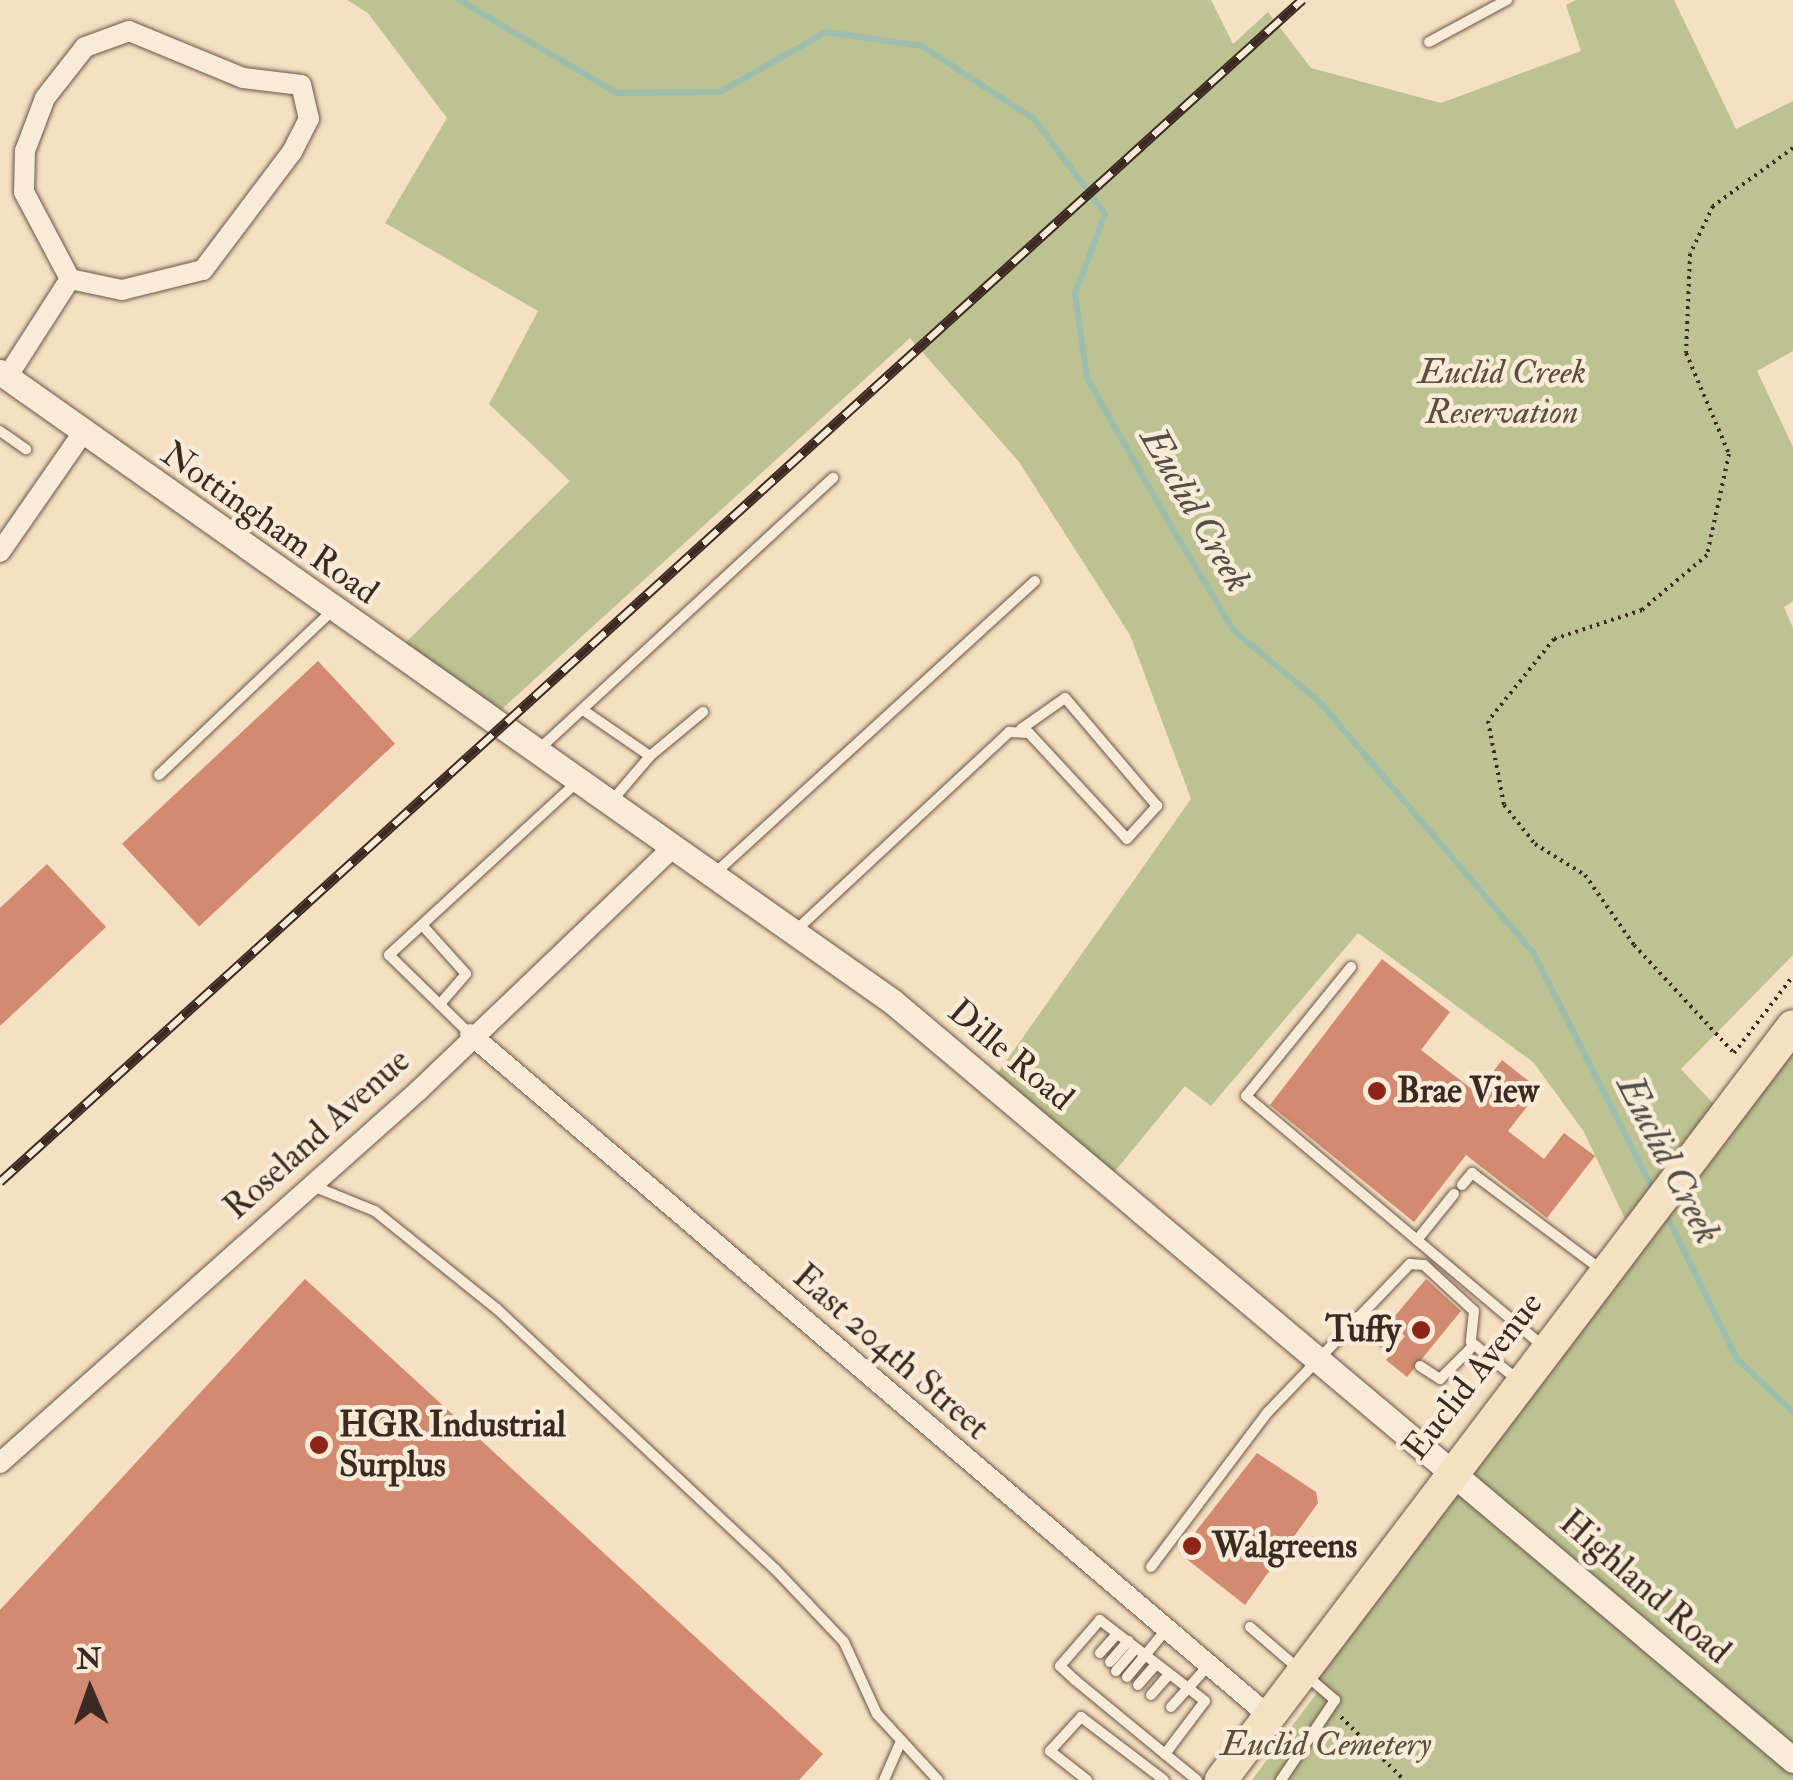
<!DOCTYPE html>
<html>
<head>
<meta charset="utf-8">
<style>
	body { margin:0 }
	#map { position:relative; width:1793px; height:1780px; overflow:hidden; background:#f5e0c2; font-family:"IM FELL Double Pica",serif }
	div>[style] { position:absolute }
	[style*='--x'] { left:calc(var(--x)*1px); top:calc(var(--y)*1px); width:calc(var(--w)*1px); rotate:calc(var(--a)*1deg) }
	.green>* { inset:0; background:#bdc292 }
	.stream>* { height:6px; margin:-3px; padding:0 3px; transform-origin:3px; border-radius:3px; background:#9dbeac }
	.building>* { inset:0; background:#d28a70; transform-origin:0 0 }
	.path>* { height:4px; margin-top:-2px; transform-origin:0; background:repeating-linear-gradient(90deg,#3c2921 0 2.5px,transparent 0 7.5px) }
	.roads { filter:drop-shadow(0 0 2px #6a5749) drop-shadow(0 0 2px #6a5749) }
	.service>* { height:10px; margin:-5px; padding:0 5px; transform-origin:5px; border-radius:5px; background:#f8ebd7 }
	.minor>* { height:20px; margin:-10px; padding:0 10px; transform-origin:10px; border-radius:10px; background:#f8ebd7 }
	.tertiary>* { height:25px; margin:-12.5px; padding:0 12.5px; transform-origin:12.5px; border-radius:12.5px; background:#f8ebd7 }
	.primary>* { height:32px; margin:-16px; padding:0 16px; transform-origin:16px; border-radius:16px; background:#f5e0c2 }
	.rail>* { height:10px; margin-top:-5px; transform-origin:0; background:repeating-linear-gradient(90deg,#f8ebd7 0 19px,#3c2921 0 38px); box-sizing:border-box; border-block:2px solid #3c2921 }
	.dots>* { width:28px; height:28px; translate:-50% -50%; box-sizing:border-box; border:5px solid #f8ebd7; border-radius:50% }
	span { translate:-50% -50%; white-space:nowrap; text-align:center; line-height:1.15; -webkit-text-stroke:9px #f8ebd7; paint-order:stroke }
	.park-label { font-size:35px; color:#5c4f3d; font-style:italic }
	.street-label { font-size:35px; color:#3c2921 }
	.poi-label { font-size:35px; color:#3c2921; font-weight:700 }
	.left { translate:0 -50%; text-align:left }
	.right { translate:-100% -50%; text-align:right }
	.water-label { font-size:38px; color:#544e44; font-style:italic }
	.north { position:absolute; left:40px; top:1640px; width:100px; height:100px; -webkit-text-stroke:8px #f8ebd7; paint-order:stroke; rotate:358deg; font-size:28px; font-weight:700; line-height:40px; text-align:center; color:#3c2921 }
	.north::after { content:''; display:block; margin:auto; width:35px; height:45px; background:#3c2921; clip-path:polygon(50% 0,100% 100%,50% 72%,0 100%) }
</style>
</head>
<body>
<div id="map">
	<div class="green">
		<i style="clip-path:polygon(347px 0,1211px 0,1233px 44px,1268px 12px,1311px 68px,1441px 103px,1581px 51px,1566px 5px,1576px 0,1674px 0,1736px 129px,1793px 101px,1793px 351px,1757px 371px,1793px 447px,1793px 601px,1784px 607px,1793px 628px,1793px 955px,1681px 1069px,1725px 1116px,1793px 1047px,1793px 1780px,1252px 1780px,1319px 1690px,1303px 1672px,1634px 1238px,1584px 1132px,1534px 1063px,1358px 933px,1211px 1106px,1185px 1086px,1107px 1181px,990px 1084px,1191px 799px,1130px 635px,1019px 462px,910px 338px,491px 719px,395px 653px,570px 481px,489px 404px,538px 311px,385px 223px,447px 118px,368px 13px)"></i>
	</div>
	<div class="stream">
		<i style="--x:459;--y:0;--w:183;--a:30.5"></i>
		<i style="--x:617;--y:93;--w:103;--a:-0.6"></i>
		<i style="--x:720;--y:92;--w:122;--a:-29.5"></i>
		<i style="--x:826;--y:32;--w:97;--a:8.3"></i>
		<i style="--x:922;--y:46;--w:134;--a:33.1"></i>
		<i style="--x:1034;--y:119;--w:119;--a:53.2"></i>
		<i style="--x:1105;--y:214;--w:85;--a:110.6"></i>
		<i style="--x:1075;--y:294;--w:85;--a:81.9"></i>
		<i style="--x:1087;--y:378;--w:170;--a:60.4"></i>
		<i style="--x:1171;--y:526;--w:122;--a:59"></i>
		<i style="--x:1234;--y:631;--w:110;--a:39.5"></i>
		<i style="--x:1319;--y:701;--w:332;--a:49.6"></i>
		<i style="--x:1534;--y:954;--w:264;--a:63.2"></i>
		<i style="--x:1666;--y:1214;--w:161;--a:63.9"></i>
		<i style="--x:1737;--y:1359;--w:77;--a:43.4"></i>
	</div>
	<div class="building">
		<i style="left:318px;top:661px;width:113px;height:268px;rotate:47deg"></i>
		<i style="clip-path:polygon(47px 864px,106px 927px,0 1026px,0 908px)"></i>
		<i style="clip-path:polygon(1382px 959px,1450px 1012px,1421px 1050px,1477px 1093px,1502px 1060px,1540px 1090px,1508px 1131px,1544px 1159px,1564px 1133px,1595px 1156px,1547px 1218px,1466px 1155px,1414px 1222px,1270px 1105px)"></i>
		<i style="clip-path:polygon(305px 1279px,823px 1754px,799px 1780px,0 1780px,0 1610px)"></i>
		<i style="clip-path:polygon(1426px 1279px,1461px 1311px,1407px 1377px,1386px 1360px,1405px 1336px,1389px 1323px)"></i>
		<i style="clip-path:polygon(1257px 1453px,1316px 1492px,1318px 1503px,1245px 1605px,1179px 1553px)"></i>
	</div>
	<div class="path">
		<i style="--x:1793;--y:148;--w:99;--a:144.1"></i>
		<i style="--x:1713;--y:206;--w:53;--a:115.6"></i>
		<i style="--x:1690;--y:254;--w:99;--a:92.3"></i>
		<i style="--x:1686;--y:353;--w:110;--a:66.9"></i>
		<i style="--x:1729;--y:454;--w:103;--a:102.3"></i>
		<i style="--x:1707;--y:555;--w:85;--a:139.8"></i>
		<i style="--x:1642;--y:610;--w:93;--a:161.8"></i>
		<i style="--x:1554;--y:639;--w:105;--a:128.8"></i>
		<i style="--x:1488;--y:721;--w:86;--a:79.2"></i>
		<i style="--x:1504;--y:805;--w:50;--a:51.5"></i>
		<i style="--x:1535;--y:844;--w:59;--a:31.8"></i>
		<i style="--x:1585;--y:875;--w:85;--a:55"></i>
		<i style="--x:1634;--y:945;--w:147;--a:47.2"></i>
		<i style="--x:1734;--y:1053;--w:97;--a:-52.5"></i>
		<i style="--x:1341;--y:1717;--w:89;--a:45"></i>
	</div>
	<div class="roads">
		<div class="service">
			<i style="--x:1429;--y:42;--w:89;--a:-28.3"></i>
			<i style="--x:0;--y:431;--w:32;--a:35"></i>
			<i style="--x:583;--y:710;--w:81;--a:34.5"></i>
			<i style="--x:650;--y:756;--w:62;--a:130.4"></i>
			<i style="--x:537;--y:751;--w:403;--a:-42.7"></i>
			<i style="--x:650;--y:756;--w:69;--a:-39.7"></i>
			<i style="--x:159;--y:775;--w:240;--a:-43.5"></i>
			<i style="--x:713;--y:875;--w:436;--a:-42.4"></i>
			<i style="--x:423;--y:926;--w:64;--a:48.1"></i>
			<i style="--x:466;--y:974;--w:40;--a:131"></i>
			<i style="--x:794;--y:932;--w:294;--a:-42.9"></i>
			<i style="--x:1009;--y:732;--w:20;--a:3"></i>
			<i style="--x:1029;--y:733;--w:144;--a:47.2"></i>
			<i style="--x:1127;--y:839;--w:45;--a:-47.7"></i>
			<i style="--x:1157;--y:806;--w:142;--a:-130.4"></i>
			<i style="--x:1065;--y:698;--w:54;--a:144.8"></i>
			<i style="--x:1351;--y:967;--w:166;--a:129.1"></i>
			<i style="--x:1246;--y:1096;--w:224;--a:40.1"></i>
			<i style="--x:470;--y:1034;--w:113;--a:-135.7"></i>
			<i style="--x:389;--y:955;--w:257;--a:-42.6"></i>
			<i style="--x:1462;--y:1185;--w:16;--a:-50"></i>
			<i style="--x:1472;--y:1173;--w:164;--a:36.8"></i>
			<i style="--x:313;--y:1186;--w:67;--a:22"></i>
			<i style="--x:375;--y:1211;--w:156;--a:38.8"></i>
			<i style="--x:497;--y:1309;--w:381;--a:43.1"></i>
			<i style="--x:775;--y:1569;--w:100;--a:46.6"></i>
			<i style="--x:844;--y:1642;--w:79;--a:65.4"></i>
			<i style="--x:877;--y:1714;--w:90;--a:47.3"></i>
			<i style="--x:1454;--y:1194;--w:59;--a:128.8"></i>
			<i style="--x:1417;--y:1240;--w:166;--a:40.1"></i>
			<i style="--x:1358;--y:1317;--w:41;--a:41.1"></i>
			<i style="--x:1420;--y:1366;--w:24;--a:33"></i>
			<i style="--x:1440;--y:1379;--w:48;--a:-45"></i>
			<i style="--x:1151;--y:1567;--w:194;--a:-53"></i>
			<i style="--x:1268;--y:1412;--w:205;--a:-46.2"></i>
			<i style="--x:1410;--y:1264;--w:14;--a:4"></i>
			<i style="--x:1424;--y:1265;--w:68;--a:42.6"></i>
			<i style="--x:1474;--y:1311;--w:31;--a:96"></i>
			<i style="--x:1471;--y:1342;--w:60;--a:39"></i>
			<i style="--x:1250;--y:1627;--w:112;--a:40.7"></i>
			<i style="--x:1335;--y:1700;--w:97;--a:124"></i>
			<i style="--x:1100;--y:1653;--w:25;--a:-48"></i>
			<i style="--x:1110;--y:1662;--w:28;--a:-49"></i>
			<i style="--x:1116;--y:1671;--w:30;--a:-49"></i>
			<i style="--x:1127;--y:1677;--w:61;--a:-50.3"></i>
			<i style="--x:1138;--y:1685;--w:28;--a:-49"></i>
			<i style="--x:1151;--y:1695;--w:28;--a:-49"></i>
			<i style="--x:1171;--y:1707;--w:57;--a:-47.9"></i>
			<i style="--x:1165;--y:1754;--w:66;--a:-53"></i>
			<i style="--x:1205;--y:1701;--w:133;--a:-142.4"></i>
			<i style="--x:1100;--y:1620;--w:61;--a:131"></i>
			<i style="--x:1060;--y:1666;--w:21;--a:43"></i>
			<i style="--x:1075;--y:1680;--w:117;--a:39.4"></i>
			<i style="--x:1165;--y:1754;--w:41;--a:39.1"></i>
			<i style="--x:884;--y:1780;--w:43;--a:-66.4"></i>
			<i style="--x:1087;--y:1780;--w:47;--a:-141.9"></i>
			<i style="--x:1050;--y:1751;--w:46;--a:-47.6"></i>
			<i style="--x:1081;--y:1717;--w:104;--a:37.2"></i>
		</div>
		<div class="minor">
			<i style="--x:7;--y:377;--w:117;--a:-57.3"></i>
			<i style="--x:70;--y:279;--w:53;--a:11.9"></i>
			<i style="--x:122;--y:290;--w:83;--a:-13.9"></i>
			<i style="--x:203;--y:270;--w:148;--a:-53"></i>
			<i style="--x:292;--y:152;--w:37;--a:-63"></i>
			<i style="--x:309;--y:119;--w:35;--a:-103"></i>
			<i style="--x:301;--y:85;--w:58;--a:-173.1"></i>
			<i style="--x:243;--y:78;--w:123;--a:-157.6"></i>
			<i style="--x:129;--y:31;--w:47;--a:160"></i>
			<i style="--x:85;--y:47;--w:65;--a:128.1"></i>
			<i style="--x:45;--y:98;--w:57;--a:110.7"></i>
			<i style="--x:25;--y:151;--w:41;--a:91.4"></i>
			<i style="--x:24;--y:192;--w:98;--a:62.1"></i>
			<i style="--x:0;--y:552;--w:144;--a:-55.2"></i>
			<i style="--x:470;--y:1034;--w:1052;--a:40.49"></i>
			<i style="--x:0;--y:1463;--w:560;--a:-41.67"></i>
			<i style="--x:418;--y:1091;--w:352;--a:-43.7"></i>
		</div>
		<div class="tertiary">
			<i style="--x:0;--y:372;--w:1093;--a:35.2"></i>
			<i style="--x:893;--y:1002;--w:1177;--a:40.1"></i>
		</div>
		<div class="primary">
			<i style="--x:1221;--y:1780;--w:946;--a:-52.82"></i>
		</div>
	</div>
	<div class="rail">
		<i style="--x:0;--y:1182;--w:1759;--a:-42.23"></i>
	</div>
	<div class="dots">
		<i style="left:1377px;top:1091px;background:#8f2418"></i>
		<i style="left:1421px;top:1330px;background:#8f2418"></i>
		<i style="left:319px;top:1445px;background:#8f2418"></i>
		<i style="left:1192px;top:1546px;background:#8f2418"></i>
	</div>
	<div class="park-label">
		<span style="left:1502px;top:392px">Euclid Creek<br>Reservation</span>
		<span style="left:1326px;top:1744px">Euclid Cemetery</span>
	</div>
	<div class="street-label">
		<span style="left:270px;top:523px;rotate:35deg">Nottingham Road</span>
		<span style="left:1011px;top:1055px;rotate:40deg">Dille Road</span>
		<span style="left:317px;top:1134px;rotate:-42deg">Roseland Avenue</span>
		<span style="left:891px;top:1352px;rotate:41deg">East 204th Street</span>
		<span style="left:1473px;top:1376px;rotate:-52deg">Euclid Avenue</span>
		<span style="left:1645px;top:1587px;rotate:41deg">Highland Road</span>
	</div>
	<div class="poi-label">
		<span class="left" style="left:1397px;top:1091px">Brae View</span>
		<span class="right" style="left:1401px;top:1330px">Tuffy</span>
		<span class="left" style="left:339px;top:1445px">HGR Industrial<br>Surplus</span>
		<span class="left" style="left:1212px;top:1546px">Walgreens</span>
	</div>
	<div class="water-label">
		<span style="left:1195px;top:510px;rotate:60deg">Euclid Creek</span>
		<span style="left:1668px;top:1160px;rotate:63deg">Euclid Creek</span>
	</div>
	<div class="north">N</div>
</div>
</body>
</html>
